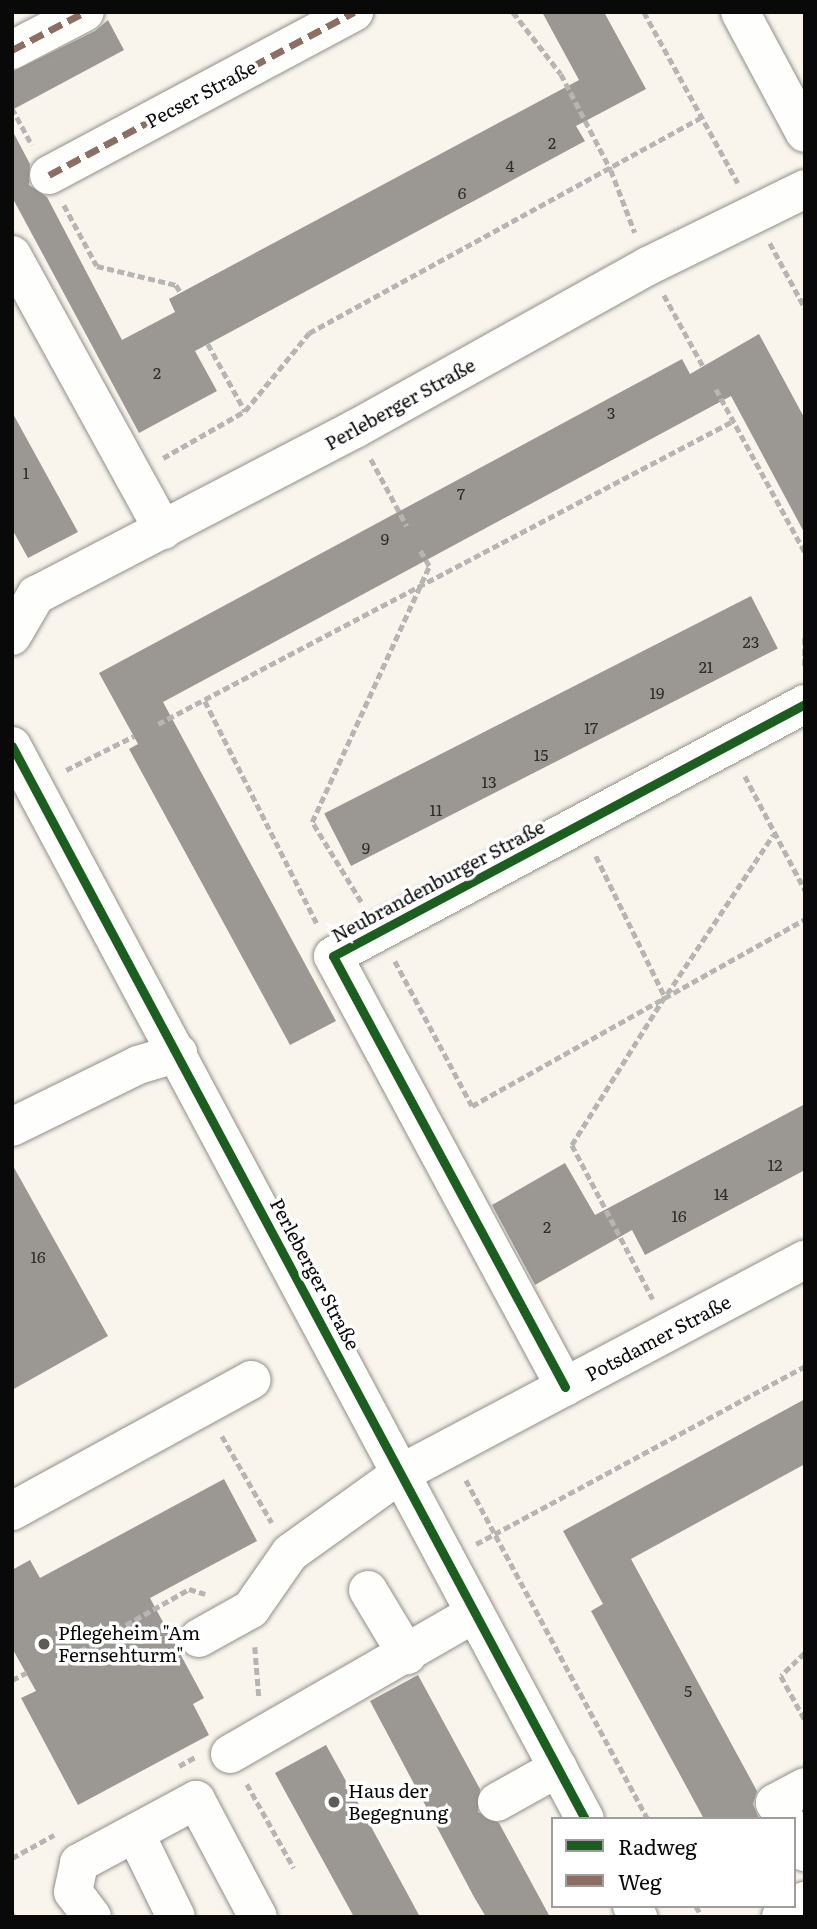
<!DOCTYPE html>
<html>
<head>
<meta charset="utf-8">
<style>
	body { margin:0 }
	#map { position:relative; width:817px; height:1929px; overflow:hidden; background:#f9f5ec; font-family:Literata,serif }
	div>[style] { position:absolute }
	[style*='--x'] { left:calc(var(--x)*1px); top:calc(var(--y)*1px); width:calc(var(--w)*1px); rotate:calc(var(--a)*1deg) }
	.building>* { inset:0; background:#9b9893; transform-origin:0 0 }
	.path>* { height:4.5px; margin-top:-2.25px; transform-origin:0; background:repeating-linear-gradient(90deg,#b6b5b4 0 7px,transparent 0 10.5px) }
	.roads { filter:drop-shadow(0 0 2px #918f8b) drop-shadow(0 0 2px #918f8b) }
	.minor>* { height:38px; margin:-19px; padding:0 19px; transform-origin:19px; border-radius:19px; background:#fefefc }
	.quiet>* { height:7px; margin-top:-3.5px; transform-origin:0; background:repeating-linear-gradient(90deg,#8d6e63 0 14px,transparent 0 21px) }
	.cycleway>* { height:9px; margin:-4.5px; padding:0 4.5px; transform-origin:4.5px; border-radius:4.5px; background:#1b5e20 }
	.dots>* { width:19px; height:19px; translate:-50% -50%; box-sizing:border-box; border:4px solid #fff; border-radius:50% }
	span { translate:-50% -50%; white-space:nowrap; text-align:center; line-height:1.15; -webkit-text-stroke:7px #fff; paint-order:stroke }
	.number-label { font-size:16px; color:#2e2d2c }
	.number-label span { -webkit-text-stroke-width:0 }
	.street-label { font-size:19px; color:#090909 }
	.poi-label { font-size:19px; color:#090909 }
	.left { translate:0 -50%; text-align:left }
	.frame { position:absolute; inset:0; border:14px solid #090909; pointer-events:none }
	.legend { position:absolute; left:551px; top:1817px; width:245px; height:91px; box-sizing:border-box; background:#fff; border:2px solid #9d9d9d; margin:0; padding:9px 12px; list-style:none; font-size:21px; color:#090909 }
	.legend li { display:flex; align-items:center; gap:14px; height:35px }
	.legend b { width:35px; border:2px solid #9d9d9d }
</style>
</head>
<body>
<div id="map">
	<div class="building">
		<i style="clip-path:polygon(542px 12px,604px 12px,646px 89px,576px 126px,585px 141px,195px 351px,217px 391px,139px 433px,12px 197px,12px 130px,30px 164px,29px 185px,47px 197px,122px 340px,175px 312px,169px 299px,579px 80px)"></i>
		<i style="clip-path:polygon(108px 20px,124px 50px,12px 110px,12px 72px,95px 31px)"></i>
		<i style="clip-path:polygon(759px 334px,805px 419px,805px 534px,731px 396px,163px 702px,336px 1021px,290px 1045px,129px 749px,138px 744px,99px 673px,682px 359px,690px 374px)"></i>
		<i style="clip-path:polygon(12px 412px,78px 532px,28px 558px,12px 529px)"></i>
		<i style="left:751px;top:596px;width:59px;height:479px;rotate:63deg"></i>
		<i style="clip-path:polygon(805px 1104px,805px 1170px,645px 1255px,632px 1230px,535px 1285px,492px 1205px,565px 1163px,595px 1215px)"></i>
		<i style="clip-path:polygon(12px 1164px,108px 1336px,12px 1390px)"></i>
		<i style="clip-path:polygon(805px 1399px,805px 1464px,631px 1559px,757px 1791px,753px 1804px,759px 1819px,704px 1819px,591px 1611px,603px 1604px,563px 1531px)"></i>
		<i style="clip-path:polygon(224px 1479px,257px 1541px,150px 1598px,204px 1698px,193px 1704px,209px 1735px,78px 1805px,21px 1698px,36px 1691px,12px 1648px,12px 1570px,30px 1560px,40px 1578px)"></i>
		<i style="clip-path:polygon(418px 1675px,480px 1789px,478px 1812px,499px 1823px,550px 1917px,486px 1917px,474px 1897px,370px 1701px)"></i>
		<i style="clip-path:polygon(326px 1745px,362px 1810px,420px 1917px,354px 1917px,275px 1773px)"></i>
	</div>
	<div class="path">
		<i style="--x:513;--y:12;--w:78;--a:52.3"></i>
		<i style="--x:561;--y:74;--w:108;--a:62.5"></i>
		<i style="--x:611;--y:170;--w:67;--a:69.1"></i>
		<i style="--x:644;--y:12;--w:195;--a:61.2"></i>
		<i style="--x:12;--y:108;--w:42;--a:61.6"></i>
		<i style="--x:64;--y:205;--w:69;--a:61.6"></i>
		<i style="--x:97;--y:266;--w:81;--a:13.5"></i>
		<i style="--x:176;--y:285;--w:9;--a:58"></i>
		<i style="--x:770;--y:243;--w:74;--a:61.7"></i>
		<i style="--x:664;--y:295;--w:81;--a:61.2"></i>
		<i style="--x:208;--y:344;--w:77;--a:61.1"></i>
		<i style="--x:245;--y:411;--w:101;--a:-50.6"></i>
		<i style="--x:309;--y:333;--w:446;--a:-28.8"></i>
		<i style="--x:716;--y:389;--w:186;--a:61.4"></i>
		<i style="--x:163;--y:458;--w:95;--a:-29.8"></i>
		<i style="--x:371;--y:459;--w:76;--a:61.8"></i>
		<i style="--x:805;--y:638;--w:28;--a:90"></i>
		<i style="--x:205;--y:701;--w:250;--a:63.3"></i>
		<i style="--x:158;--y:724;--w:650;--a:-27.79"></i>
		<i style="--x:66;--y:770;--w:76;--a:-26.6"></i>
		<i style="--x:745;--y:776;--w:129;--a:62.2"></i>
		<i style="--x:596;--y:856;--w:157;--a:63.9"></i>
		<i style="--x:665;--y:997;--w:175;--a:122.1"></i>
		<i style="--x:572;--y:1145;--w:174;--a:62.3"></i>
		<i style="--x:361;--y:902;--w:94;--a:-121.5"></i>
		<i style="--x:312;--y:822;--w:281;--a:-65.4"></i>
		<i style="--x:429;--y:566;--w:20;--a:-120"></i>
		<i style="--x:395;--y:961;--w:164;--a:62"></i>
		<i style="--x:472;--y:1106;--w:382;--a:-29.3"></i>
		<i style="--x:667;--y:994;--w:191;--a:-56.3"></i>
		<i style="--x:222;--y:1436;--w:100;--a:60.1"></i>
		<i style="--x:466;--y:1480;--w:385;--a:61.8"></i>
		<i style="--x:476;--y:1544;--w:374;--a:-28.4"></i>
		<i style="--x:255;--y:1647;--w:50;--a:85.4"></i>
		<i style="--x:80;--y:1651;--w:125;--a:-29.6"></i>
		<i style="--x:189;--y:1589;--w:17;--a:17"></i>
		<i style="--x:805;--y:1653;--w:33;--a:136"></i>
		<i style="--x:781;--y:1676;--w:50;--a:61.4"></i>
		<i style="--x:12;--y:1680;--w:16;--a:-27"></i>
		<i style="--x:179;--y:1766;--w:18;--a:-29"></i>
		<i style="--x:247;--y:1784;--w:96;--a:60.8"></i>
		<i style="--x:12;--y:1858;--w:48;--a:-28.7"></i>
		<i style="--x:696;--y:1906;--w:13;--a:61"></i>
		<i style="--x:12;--y:1913;--w:4;--a:63"></i>
		<i style="--x:327;--y:1917;--w:3;--a:0"></i>
	</div>
	<div class="roads">
		<div class="minor">
			<i style="--x:740;--y:12;--w:137;--a:61.8"></i>
			<i style="--x:12;--y:50;--w:82;--a:-27.5"></i>
			<i style="--x:49;--y:175;--w:346;--a:-28.1"></i>
			<i style="--x:12;--y:255;--w:314;--a:61.2"></i>
			<i style="--x:12;--y:636;--w:48;--a:-59.7"></i>
			<i style="--x:36;--y:595;--w:360;--a:-27.5"></i>
			<i style="--x:355;--y:429;--w:335;--a:-29.1"></i>
			<i style="--x:648;--y:266;--w:175;--a:-26.1"></i>
			<i style="--x:12;--y:746;--w:1216;--a:61.9"></i>
			<i style="--x:12;--y:1127;--w:140;--a:-26.2"></i>
			<i style="--x:138;--y:1065;--w:42;--a:-16.7"></i>
			<i style="--x:565;--y:1387;--w:489;--a:-118.3"></i>
			<i style="--x:333;--y:956;--w:535;--a:-28.1"></i>
			<i style="--x:12;--y:1511;--w:273;--a:-28.7"></i>
			<i style="--x:368;--y:1590;--w:76;--a:59"></i>
			<i style="--x:199;--y:1638;--w:60;--a:-29.1"></i>
			<i style="--x:251;--y:1609;--w:68;--a:-55.1"></i>
			<i style="--x:290;--y:1553;--w:135;--a:-35.7"></i>
			<i style="--x:400;--y:1474;--w:458;--a:-27.9"></i>
			<i style="--x:230;--y:1754;--w:280;--a:-29.9"></i>
			<i style="--x:497;--y:1802;--w:70;--a:-29.1"></i>
			<i style="--x:785;--y:1819;--w:19;--a:-122"></i>
			<i style="--x:775;--y:1803;--w:34;--a:-28"></i>
			<i style="--x:135;--y:1833;--w:93;--a:64"></i>
			<i style="--x:794;--y:1834;--w:21;--a:59"></i>
			<i style="--x:632;--y:1906;--w:13;--a:61"></i>
			<i style="--x:92;--y:1917;--w:31;--a:-127"></i>
			<i style="--x:73;--y:1892;--w:30;--a:-78"></i>
			<i style="--x:79;--y:1863;--w:133;--a:-28.3"></i>
			<i style="--x:196;--y:1800;--w:132;--a:62.1"></i>
			<i style="--x:781;--y:1917;--w:29;--a:-34"></i>
		</div>
	</div>
	<div class="quiet">
		<i style="--x:12;--y:50;--w:82;--a:-27.5"></i>
		<i style="--x:49;--y:175;--w:346;--a:-28.1"></i>
	</div>
	<div class="cycleway">
		<i style="--x:12;--y:746;--w:1216;--a:61.9"></i>
		<i style="--x:565;--y:1387;--w:489;--a:-118.3"></i>
		<i style="--x:333;--y:956;--w:535;--a:-28.1"></i>
	</div>
	<div class="dots">
		<i style="left:44px;top:1644px;background:#5d5c58"></i>
		<i style="left:334px;top:1802px;background:#5d5c58"></i>
	</div>
	<div class="number-label">
		<span style="left:552px;top:142px">2</span>
		<span style="left:510px;top:165px">4</span>
		<span style="left:462px;top:192px">6</span>
		<span style="left:157px;top:372px">2</span>
		<span style="left:611px;top:412px">3</span>
		<span style="left:26px;top:472px">1</span>
		<span style="left:461px;top:493px">7</span>
		<span style="left:385px;top:538px">9</span>
		<span style="left:751px;top:641px">23</span>
		<span style="left:706px;top:666px">21</span>
		<span style="left:657px;top:692px">19</span>
		<span style="left:591px;top:727px">17</span>
		<span style="left:541px;top:754px">15</span>
		<span style="left:489px;top:781px">13</span>
		<span style="left:436px;top:809px">11</span>
		<span style="left:366px;top:847px">9</span>
		<span style="left:775px;top:1164px">12</span>
		<span style="left:721px;top:1193px">14</span>
		<span style="left:679px;top:1215px">16</span>
		<span style="left:547px;top:1226px">2</span>
		<span style="left:38px;top:1256px">16</span>
		<span style="left:688px;top:1690px">5</span>
	</div>
	<div class="street-label">
		<span style="left:201px;top:94px;rotate:-28deg">Pecser Straße</span>
		<span style="left:400px;top:404px;rotate:-29deg">Perleberger Straße</span>
		<span style="left:438px;top:881px;rotate:-28deg">Neubrandenburger Straße</span>
		<span style="left:315px;top:1274px;rotate:62deg">Perleberger Straße</span>
		<span style="left:658px;top:1338px;rotate:-28deg">Potsdamer Straße</span>
	</div>
	<div class="poi-label">
		<span class="left" style="left:58px;top:1644px">Pflegeheim "Am<br>Fernsehturm"</span>
		<span class="left" style="left:348px;top:1802px">Haus der<br>Begegnung</span>
	</div>
	<div class="frame"></div>
	<ul class="legend">
	<li><b style="height:9px;background:#1b5e20"></b>Radweg</li>
	<li><b style="height:9px;background:#8d6e63"></b>Weg</li>
	</ul>
</div>
</body>
</html>
